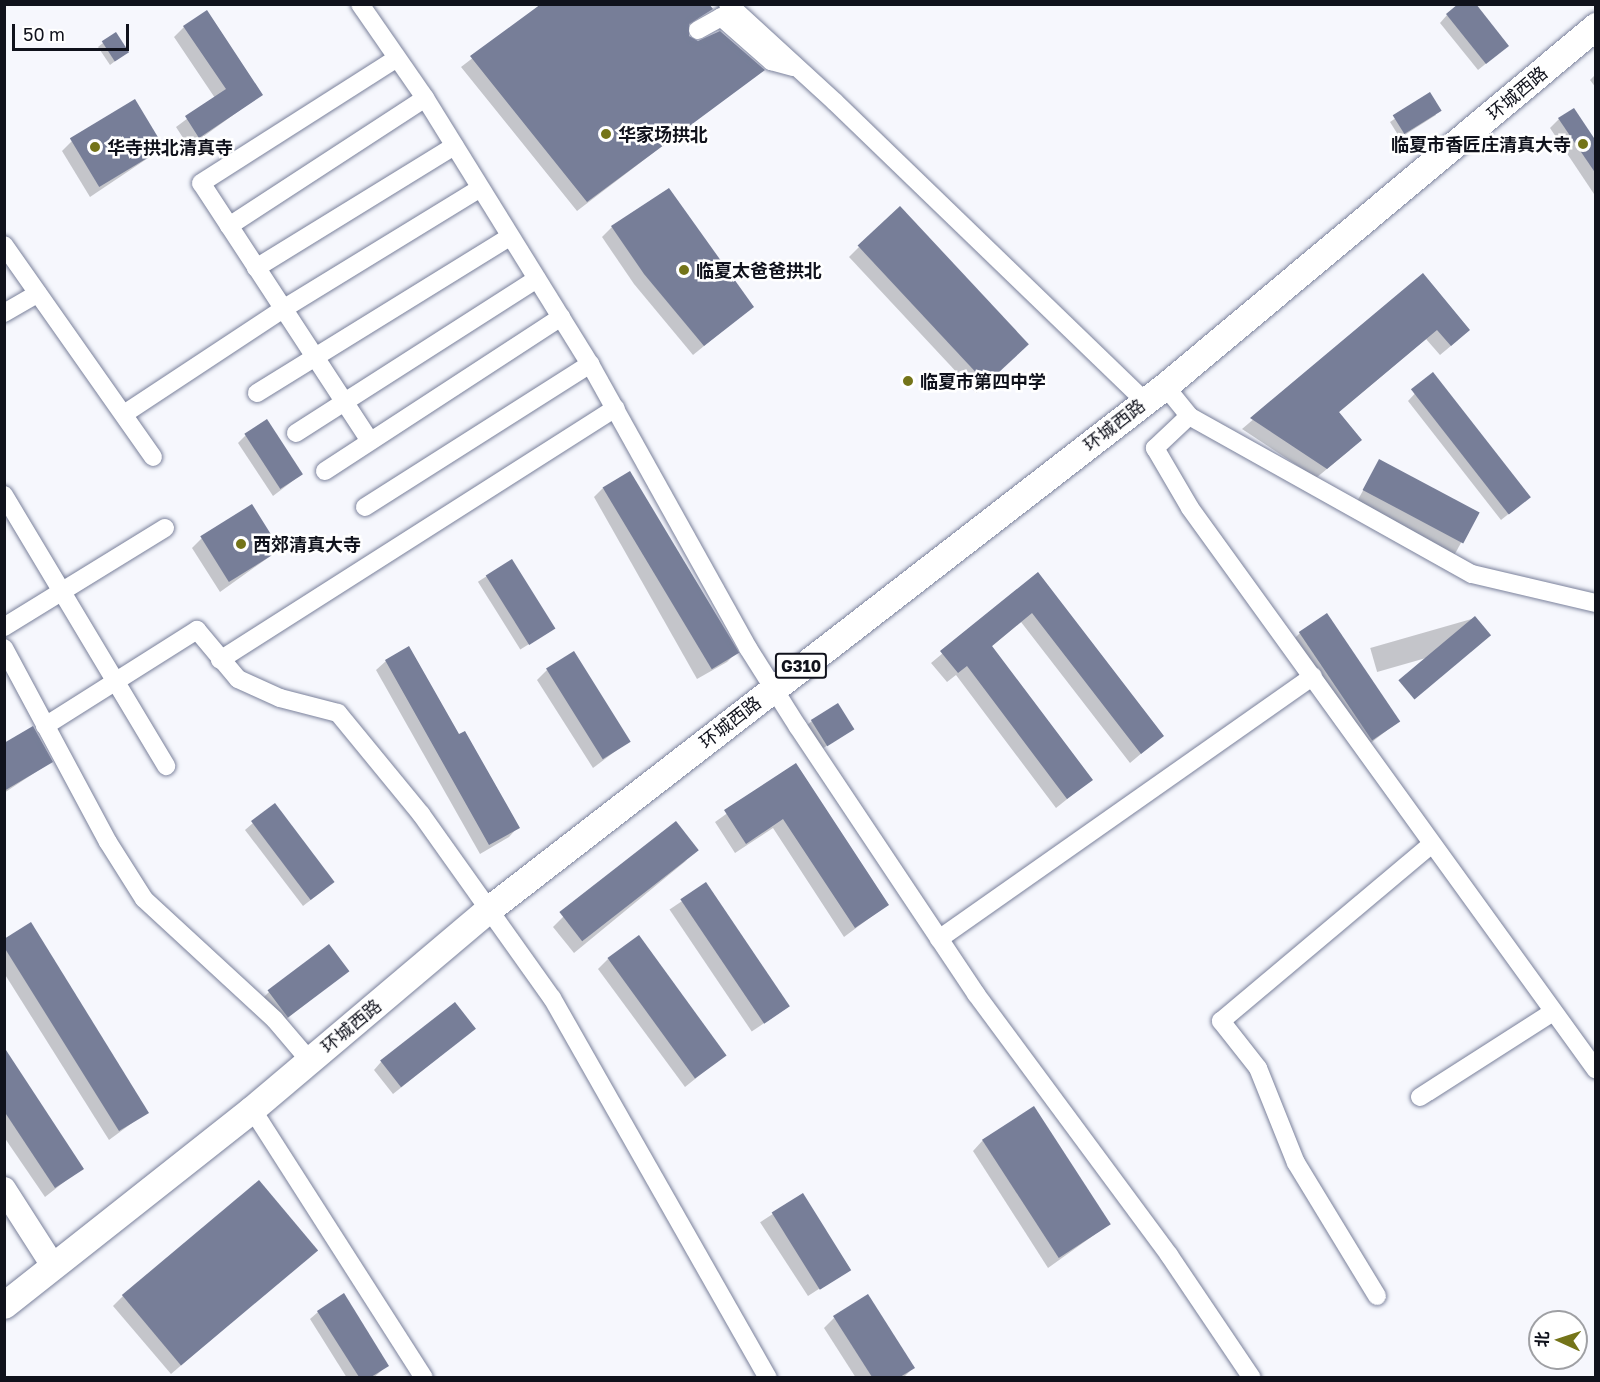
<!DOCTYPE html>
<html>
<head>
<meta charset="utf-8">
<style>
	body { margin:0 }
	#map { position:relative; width:1600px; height:1382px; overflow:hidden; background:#f6f7fd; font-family:"Golos Text","Noto Sans SC",sans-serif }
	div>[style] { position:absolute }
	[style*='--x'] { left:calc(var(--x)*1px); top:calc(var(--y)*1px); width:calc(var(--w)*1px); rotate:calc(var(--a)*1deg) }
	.shadow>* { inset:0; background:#0003; transform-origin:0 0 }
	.building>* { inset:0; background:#777e98; transform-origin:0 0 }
	.roads { filter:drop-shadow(0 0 2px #7a819b) drop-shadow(0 0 2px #7a819b) }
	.minor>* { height:18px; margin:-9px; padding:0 9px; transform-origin:9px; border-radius:9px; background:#fff }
	.major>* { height:24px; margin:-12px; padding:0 12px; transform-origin:12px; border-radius:12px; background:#fff }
	.highway>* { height:27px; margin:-13.5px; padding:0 13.5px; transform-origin:13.5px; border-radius:13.5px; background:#fff }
	.dots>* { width:16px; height:16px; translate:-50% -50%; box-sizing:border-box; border:3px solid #fff; border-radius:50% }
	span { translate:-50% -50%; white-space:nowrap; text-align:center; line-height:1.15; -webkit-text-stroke:5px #fff; paint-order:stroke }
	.shield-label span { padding:2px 4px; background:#fff; border:2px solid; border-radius:4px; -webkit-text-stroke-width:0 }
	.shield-label { font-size:16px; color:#10121c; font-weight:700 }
	.street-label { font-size:18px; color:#10121c }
	.poi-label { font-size:18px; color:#10121c; font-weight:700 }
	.left { translate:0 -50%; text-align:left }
	.right { translate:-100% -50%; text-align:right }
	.frame { position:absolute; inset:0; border:6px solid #10121c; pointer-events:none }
	.north { position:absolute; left:1528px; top:1310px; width:60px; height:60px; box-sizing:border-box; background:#fff; border:2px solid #9fa0a4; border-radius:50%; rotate:273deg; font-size:16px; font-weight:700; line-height:24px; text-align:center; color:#10121c }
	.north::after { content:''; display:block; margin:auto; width:21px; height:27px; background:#747419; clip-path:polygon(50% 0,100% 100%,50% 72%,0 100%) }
	.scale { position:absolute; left:12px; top:24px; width:117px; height:27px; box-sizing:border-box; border:3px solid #10121c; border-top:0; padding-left:8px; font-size:18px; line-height:21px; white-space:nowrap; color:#10121c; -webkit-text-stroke:4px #fff; paint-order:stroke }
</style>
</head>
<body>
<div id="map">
	<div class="shadow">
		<i style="clip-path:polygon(543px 4px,711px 8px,687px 27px,687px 37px,762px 70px,577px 211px,461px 67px)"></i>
		<i style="clip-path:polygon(1447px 15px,1499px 53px,1478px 70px,1440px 23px)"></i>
		<i style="clip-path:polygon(184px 27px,261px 95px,189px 147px,176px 127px,215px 98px,174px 37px)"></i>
		<i style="clip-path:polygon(103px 43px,127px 52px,110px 65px,98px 47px)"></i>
		<i style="clip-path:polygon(1596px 74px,1596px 88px,1590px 80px)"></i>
		<i style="clip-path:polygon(1430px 95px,1436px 115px,1400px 138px,1390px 122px)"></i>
		<i style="clip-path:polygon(1559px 119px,1596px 144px,1596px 197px,1550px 128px)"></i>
		<i style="clip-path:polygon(72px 141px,163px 148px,90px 197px,62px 151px)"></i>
		<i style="clip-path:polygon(612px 227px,752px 307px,693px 355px,634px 284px,602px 237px)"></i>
		<i style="clip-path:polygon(859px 247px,1017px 354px,976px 393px,849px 257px)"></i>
		<i style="clip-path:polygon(1423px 275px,1458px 340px,1440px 355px,1426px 339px,1338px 413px,1350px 450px,1316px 478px,1242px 429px)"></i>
		<i style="clip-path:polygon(1433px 374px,1521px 504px,1501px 520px,1408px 401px)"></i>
		<i style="clip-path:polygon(246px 435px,302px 474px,273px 496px,238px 443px)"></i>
		<i style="left:1380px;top:460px;width:111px;height:49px;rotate:29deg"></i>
		<i style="clip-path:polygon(603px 488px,736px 653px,727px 662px,697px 679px,594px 497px)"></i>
		<i style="clip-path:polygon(202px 538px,279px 550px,220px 592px,192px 548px)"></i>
		<i style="left:511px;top:561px;width:80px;height:39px;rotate:58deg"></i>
		<i style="clip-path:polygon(1038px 574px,1162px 736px,1130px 763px,1021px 622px,991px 647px,1091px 780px,1056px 808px,956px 675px,947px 682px,931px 663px)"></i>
		<i style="left:1475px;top:618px;width:25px;height:109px;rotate:74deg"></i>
		<i style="clip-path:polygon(1300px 633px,1399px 721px,1363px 749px,1290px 643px)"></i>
		<i style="clip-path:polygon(386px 661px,458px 736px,518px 827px,509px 837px,480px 854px,376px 670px)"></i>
		<i style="clip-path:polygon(547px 670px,629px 741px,593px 768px,537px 680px)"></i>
		<i style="clip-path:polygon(812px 721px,852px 729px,822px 749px,807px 725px)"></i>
		<i style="clip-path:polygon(4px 744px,51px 762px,4px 793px)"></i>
		<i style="clip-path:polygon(795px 765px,887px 905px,844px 937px,773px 828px,735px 853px,715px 822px)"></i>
		<i style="clip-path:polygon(253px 823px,325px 889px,303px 906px,245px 830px)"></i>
		<i style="clip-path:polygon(687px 860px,574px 953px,553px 927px,563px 917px)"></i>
		<i style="left:706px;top:885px;width:147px;height:44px;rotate:56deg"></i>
		<i style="clip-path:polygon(4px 941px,147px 1112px,109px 1140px,4px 973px)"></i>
		<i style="clip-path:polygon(608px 959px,725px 1055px,685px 1087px,598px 969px)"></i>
		<i style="clip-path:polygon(347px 971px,280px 1024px,262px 999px,269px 992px)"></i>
		<i style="clip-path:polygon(474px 1029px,393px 1094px,374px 1070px,381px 1062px)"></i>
		<i style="clip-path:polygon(4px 1050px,82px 1168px,45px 1197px,4px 1137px)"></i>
		<i style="clip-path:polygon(983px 1140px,1108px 1225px,1048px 1268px,973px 1151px)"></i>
		<i style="left:802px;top:1195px;width:88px;height:50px;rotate:57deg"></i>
		<i style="clip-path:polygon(316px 1250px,171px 1374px,113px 1306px,123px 1296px)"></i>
		<i style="clip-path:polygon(318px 1312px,387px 1366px,373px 1378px,347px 1378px,310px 1319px)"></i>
		<i style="clip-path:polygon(834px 1318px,913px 1368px,903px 1378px,856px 1378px,824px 1328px)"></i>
	</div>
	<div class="building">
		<i style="clip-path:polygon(541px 4px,709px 4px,713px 9px,689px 24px,689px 36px,698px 41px,720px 31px,765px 70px,587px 202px,470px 56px)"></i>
		<i style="clip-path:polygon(1458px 4px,1476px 4px,1509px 46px,1486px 64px,1446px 14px)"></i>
		<i style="clip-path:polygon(207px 10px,263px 95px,199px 138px,185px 116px,226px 89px,183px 26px)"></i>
		<i style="left:116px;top:32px;width:24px;height:17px;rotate:57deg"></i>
		<i style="left:1430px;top:92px;width:22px;height:44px;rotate:58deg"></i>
		<i style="left:135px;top:99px;width:57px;height:76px;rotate:59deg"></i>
		<i style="clip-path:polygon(1574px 108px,1596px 141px,1596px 174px,1558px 118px)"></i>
		<i style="clip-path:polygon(669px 188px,754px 307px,704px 346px,644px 274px,611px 226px)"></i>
		<i style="left:900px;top:206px;width:189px;height:58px;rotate:47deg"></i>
		<i style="clip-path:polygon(1423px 273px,1470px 330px,1451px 346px,1437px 330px,1339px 412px,1362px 440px,1327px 469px,1250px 418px)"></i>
		<i style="left:1433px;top:372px;width:159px;height:28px;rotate:52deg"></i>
		<i style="left:267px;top:419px;width:66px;height:27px;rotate:57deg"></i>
		<i style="left:1379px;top:459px;width:114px;height:35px;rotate:28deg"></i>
		<i style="left:630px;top:471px;width:212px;height:32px;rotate:59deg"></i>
		<i style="left:252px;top:504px;width:54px;height:61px;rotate:58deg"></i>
		<i style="left:512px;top:559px;width:82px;height:31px;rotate:58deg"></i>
		<i style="clip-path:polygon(1038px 572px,1164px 736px,1141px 754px,1032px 613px,992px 646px,1093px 780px,1067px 799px,967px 666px,958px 673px,940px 651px)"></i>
		<i style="left:1327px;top:613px;width:131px;height:34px;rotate:56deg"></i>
		<i style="left:1475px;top:616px;width:25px;height:100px;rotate:50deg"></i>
		<i style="clip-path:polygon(409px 646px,459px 734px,465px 731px,520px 828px,489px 845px,385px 660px)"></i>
		<i style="left:574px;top:651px;width:107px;height:33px;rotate:58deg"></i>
		<i style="left:838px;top:703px;width:31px;height:32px;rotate:58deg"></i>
		<i style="clip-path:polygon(33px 726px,53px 762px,4px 791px,4px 743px)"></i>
		<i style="clip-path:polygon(796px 763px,889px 905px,855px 928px,783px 819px,746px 844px,724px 810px)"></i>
		<i style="left:275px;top:803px;width:99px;height:30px;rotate:53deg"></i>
		<i style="left:676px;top:821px;width:37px;height:148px;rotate:52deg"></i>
		<i style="left:706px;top:882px;width:150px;height:31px;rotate:56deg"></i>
		<i style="clip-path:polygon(31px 922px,149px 1113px,119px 1131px,4px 947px,4px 939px)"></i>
		<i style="left:639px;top:935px;width:149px;height:39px;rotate:54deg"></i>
		<i style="left:329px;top:944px;width:34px;height:77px;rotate:53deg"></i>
		<i style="left:455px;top:1002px;width:34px;height:95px;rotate:52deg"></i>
		<i style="clip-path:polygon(4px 1047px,84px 1169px,55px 1188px,4px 1111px)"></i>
		<i style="left:1034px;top:1106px;width:141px;height:62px;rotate:57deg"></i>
		<i style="left:259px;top:1180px;width:92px;height:179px;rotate:50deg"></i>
		<i style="left:803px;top:1193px;width:91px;height:37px;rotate:58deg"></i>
		<i style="clip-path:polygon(344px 1293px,389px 1366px,371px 1377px,359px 1377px,317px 1311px)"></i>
		<i style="clip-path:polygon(868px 1294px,915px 1368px,900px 1377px,872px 1377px,833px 1316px)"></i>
	</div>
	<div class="roads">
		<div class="minor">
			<i style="--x:360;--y:4;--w:114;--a:55.3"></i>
			<i style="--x:425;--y:98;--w:313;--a:58.2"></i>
			<i style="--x:590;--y:364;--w:325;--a:60.9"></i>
			<i style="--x:748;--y:648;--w:93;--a:57.7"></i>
			<i style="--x:798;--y:727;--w:321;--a:56.3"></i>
			<i style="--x:976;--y:994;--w:325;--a:53.5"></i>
			<i style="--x:1169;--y:1255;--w:148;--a:56"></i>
			<i style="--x:728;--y:4;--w:145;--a:42.5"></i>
			<i style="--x:835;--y:102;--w:431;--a:44"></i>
			<i style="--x:698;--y:30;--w:26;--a:-29"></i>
			<i style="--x:721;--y:17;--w:67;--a:41.3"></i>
			<i style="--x:771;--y:61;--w:23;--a:15"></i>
			<i style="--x:229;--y:226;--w:234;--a:-33.1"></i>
			<i style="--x:4;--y:245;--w:259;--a:54.9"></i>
			<i style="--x:256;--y:268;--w:233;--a:-31.6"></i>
			<i style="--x:4;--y:313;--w:39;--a:-30"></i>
			<i style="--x:1165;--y:386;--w:38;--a:51"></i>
			<i style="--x:1189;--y:416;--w:324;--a:29.2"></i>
			<i style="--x:1472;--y:574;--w:127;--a:13.2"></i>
			<i style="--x:257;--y:393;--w:297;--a:-31.7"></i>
			<i style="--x:124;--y:414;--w:191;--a:-33.4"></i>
			<i style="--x:283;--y:309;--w:230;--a:-31.5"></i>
			<i style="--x:1189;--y:416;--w:47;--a:136.7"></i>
			<i style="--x:1155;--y:448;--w:69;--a:59.7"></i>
			<i style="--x:1190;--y:508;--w:693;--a:54.15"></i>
			<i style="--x:296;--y:433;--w:286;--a:-32.6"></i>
			<i style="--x:370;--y:441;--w:308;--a:-123.2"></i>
			<i style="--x:201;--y:183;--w:232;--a:-32.5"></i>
			<i style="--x:325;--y:471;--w:282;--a:-33.1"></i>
			<i style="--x:4;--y:495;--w:316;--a:59.1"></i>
			<i style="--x:365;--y:507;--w:267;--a:-32.4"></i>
			<i style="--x:4;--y:627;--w:189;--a:-31.6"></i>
			<i style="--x:4;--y:648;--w:220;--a:61.8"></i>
			<i style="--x:108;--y:842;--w:67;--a:57.7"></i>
			<i style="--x:144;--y:899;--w:178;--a:42.7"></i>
			<i style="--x:275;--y:1020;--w:54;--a:49.5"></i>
			<i style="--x:220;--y:660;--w:469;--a:-32.5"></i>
			<i style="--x:45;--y:726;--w:180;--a:-32.3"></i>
			<i style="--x:197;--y:630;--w:64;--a:50.1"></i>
			<i style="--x:238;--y:679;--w:46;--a:24.3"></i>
			<i style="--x:280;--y:698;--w:60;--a:14.5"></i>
			<i style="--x:338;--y:713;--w:131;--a:50.6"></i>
			<i style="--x:421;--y:814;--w:226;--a:54.6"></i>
			<i style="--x:552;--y:998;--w:437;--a:60.4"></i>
			<i style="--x:939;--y:939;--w:457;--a:-35.1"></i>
			<i style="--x:1420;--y:1097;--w:158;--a:-32.6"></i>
			<i style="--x:252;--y:1109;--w:319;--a:57.4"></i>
			<i style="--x:1377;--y:1296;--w:156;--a:-121.3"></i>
			<i style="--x:1296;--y:1163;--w:102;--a:-111.8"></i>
			<i style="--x:1258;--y:1068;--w:60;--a:-128.2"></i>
			<i style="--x:1221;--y:1021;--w:275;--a:-40"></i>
		</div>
		<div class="major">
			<i style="--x:4;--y:1189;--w:89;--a:57.4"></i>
		</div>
		<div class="highway">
			<i style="--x:4;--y:1305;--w:316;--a:-38.3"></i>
			<i style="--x:252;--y:1109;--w:310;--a:-40.2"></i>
			<i style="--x:489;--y:909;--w:855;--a:-37.73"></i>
			<i style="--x:1165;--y:386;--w:562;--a:-39.87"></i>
		</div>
	</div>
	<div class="dots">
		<i style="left:606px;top:134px;background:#747419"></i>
		<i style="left:1583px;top:144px;background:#747419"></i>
		<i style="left:95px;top:147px;background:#747419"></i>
		<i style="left:684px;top:270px;background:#747419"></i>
		<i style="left:908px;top:381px;background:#747419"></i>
		<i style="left:241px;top:544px;background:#747419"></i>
	</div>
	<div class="shield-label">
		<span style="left:801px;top:666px">G310</span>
	</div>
	<div class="street-label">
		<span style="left:1517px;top:93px;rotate:-40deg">环城西路</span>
		<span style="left:1114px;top:425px;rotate:-38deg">环城西路</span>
		<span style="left:730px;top:722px;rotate:-38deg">环城西路</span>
		<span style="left:351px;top:1026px;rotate:-40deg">环城西路</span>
	</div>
	<div class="poi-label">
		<span class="left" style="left:618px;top:134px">华家场拱北</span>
		<span class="right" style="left:1571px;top:144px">临夏市香匠庄清真大寺</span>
		<span class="left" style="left:107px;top:147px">华寺拱北清真寺</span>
		<span class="left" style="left:696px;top:270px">临夏太爸爸拱北</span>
		<span class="left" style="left:920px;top:381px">临夏市第四中学</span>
		<span class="left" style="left:253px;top:544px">西郊清真大寺</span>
	</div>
	<div class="frame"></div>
	<div class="north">北</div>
	<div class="scale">50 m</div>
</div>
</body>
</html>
